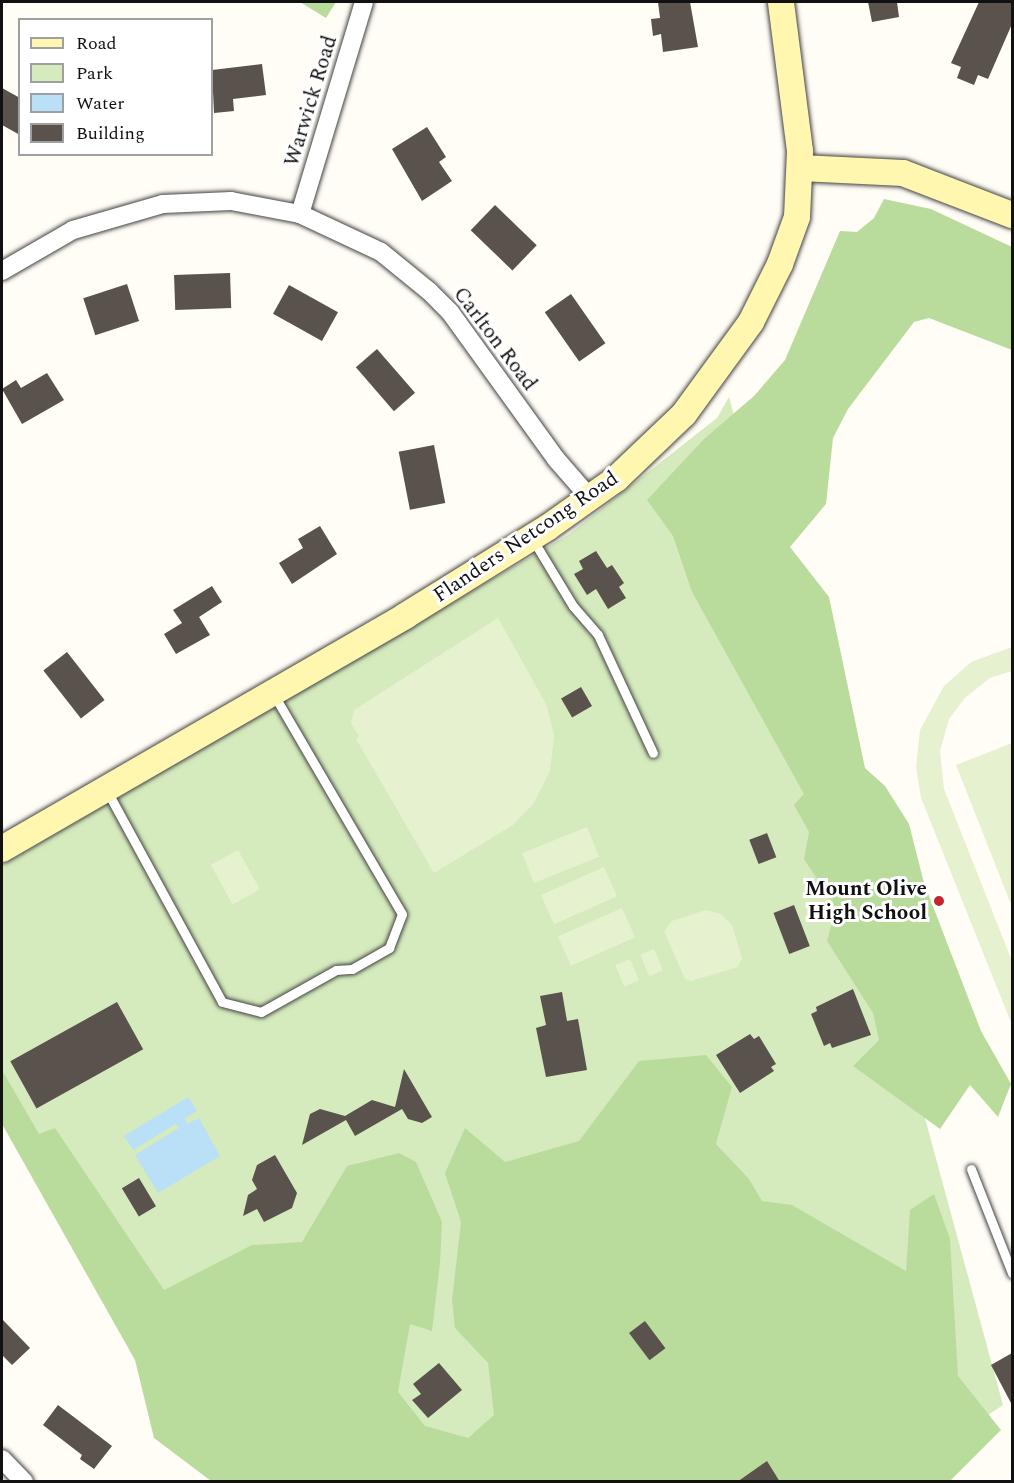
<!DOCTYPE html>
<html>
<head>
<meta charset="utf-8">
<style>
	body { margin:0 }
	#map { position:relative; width:1014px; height:1483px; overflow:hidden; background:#fffdf5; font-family:Spectral,serif }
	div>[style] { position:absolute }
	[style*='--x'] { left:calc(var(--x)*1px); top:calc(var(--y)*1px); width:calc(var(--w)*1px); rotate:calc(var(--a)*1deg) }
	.green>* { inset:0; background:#d5ebbd }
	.forest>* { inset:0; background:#b9dc9c }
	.pitch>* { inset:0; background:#e6f2cf; transform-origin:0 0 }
	.water>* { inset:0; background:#b9e0f7 }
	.building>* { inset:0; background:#5a524d; transform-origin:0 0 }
	.roads { filter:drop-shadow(0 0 2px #444) drop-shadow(0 0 2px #444) }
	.lane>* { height:9px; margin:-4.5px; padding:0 4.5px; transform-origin:4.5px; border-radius:4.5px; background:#fff }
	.street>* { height:18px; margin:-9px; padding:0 9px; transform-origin:9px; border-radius:9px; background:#fff }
	.secondary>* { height:26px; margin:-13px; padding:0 13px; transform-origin:13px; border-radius:13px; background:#fff6b0 }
	.dots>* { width:16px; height:16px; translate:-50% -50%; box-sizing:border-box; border:3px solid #fff; border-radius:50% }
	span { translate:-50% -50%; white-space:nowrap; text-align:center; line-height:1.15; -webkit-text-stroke:6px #fff; paint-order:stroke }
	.street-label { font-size:21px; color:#111 }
	.poi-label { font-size:21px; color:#111; font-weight:700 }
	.right { translate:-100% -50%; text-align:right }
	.frame { position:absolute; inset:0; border:3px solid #111; pointer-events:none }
	.legend { position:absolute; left:18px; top:18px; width:195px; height:138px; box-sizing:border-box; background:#fff; border:2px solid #a0a0a0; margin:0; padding:8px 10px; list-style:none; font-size:18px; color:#111 }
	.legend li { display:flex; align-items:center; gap:12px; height:30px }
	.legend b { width:30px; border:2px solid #a0a0a0 }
</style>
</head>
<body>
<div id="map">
	<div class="green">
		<i style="clip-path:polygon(729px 397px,1003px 1405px,889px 1481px,300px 1481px,2px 1098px,2px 865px,568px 535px,717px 418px)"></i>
	</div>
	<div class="forest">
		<i style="clip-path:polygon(300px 2px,336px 2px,326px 18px)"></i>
		<i style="clip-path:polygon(884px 199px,931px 209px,1012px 247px,1012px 350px,929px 318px,914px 322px,848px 409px,833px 438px,826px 504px,790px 547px,829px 597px,865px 768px,885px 786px,909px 824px,924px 883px,981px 1031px,1011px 1084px,998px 1117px,970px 1085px,940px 1129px,853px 1066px,879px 1040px,873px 1013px,827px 941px,836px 908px,804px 859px,809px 832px,794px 805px,804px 794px,692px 592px,673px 536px,647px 500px,704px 439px,754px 396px,785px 360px,840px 231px,857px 232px,874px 218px)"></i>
		<i style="clip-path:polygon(706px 1055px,732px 1087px,716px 1144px,749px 1179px,762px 1201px,792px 1205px,906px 1271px,910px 1210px,934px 1194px,950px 1239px,958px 1376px,1001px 1430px,950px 1481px,211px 1481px,154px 1438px,135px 1360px,2px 1124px,2px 1070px,39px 1134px,55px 1128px,164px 1290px,252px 1245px,302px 1242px,347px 1166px,399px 1153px,416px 1162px,442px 1222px,440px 1263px,432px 1331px,410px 1324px,398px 1392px,425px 1426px,468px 1438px,494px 1415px,488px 1363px,455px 1328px,452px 1300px,461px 1222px,445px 1173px,465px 1128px,505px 1162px,579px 1141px,639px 1061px)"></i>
	</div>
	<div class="pitch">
		<i style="clip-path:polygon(498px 618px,546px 704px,554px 736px,550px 771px,534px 803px,513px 825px,434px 873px,356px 739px,359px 736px,351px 723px,354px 710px)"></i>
		<i style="clip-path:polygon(1012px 647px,1012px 671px,990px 678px,965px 698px,949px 719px,940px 751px,944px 789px,1012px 961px,1012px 1025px,921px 798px,916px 767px,920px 730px,944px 686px,971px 662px)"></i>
		<i style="clip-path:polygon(1012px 743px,1012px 907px,956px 765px)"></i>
		<i style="left:587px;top:827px;width:32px;height:70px;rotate:68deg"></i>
		<i style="left:238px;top:850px;width:45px;height:31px;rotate:61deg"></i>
		<i style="left:604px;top:867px;width:32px;height:69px;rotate:66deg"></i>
		<i style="left:622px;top:908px;width:32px;height:70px;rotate:66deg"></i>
		<i style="clip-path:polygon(706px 910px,721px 914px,732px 925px,742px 958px,738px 967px,691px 981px,685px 979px,664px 931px,672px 921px)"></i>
		<i style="left:654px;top:949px;width:23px;height:15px;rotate:67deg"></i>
		<i style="left:630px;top:959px;width:23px;height:16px;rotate:67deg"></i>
	</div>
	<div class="water">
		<i style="clip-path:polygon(188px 1097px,197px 1111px,185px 1118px,187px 1124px,199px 1118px,220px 1156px,158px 1193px,135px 1155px,179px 1128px,176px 1124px,133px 1150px,124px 1136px)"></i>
	</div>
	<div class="building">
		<i style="clip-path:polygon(658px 2px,690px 2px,698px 47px,663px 52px,661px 34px,653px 36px,651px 19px,660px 18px)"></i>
		<i style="clip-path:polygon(868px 2px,897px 2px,899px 17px,872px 22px)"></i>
		<i style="clip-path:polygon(979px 2px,1012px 2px,1012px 24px,988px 79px,978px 75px,974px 85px,957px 78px,961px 67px,951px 63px)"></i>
		<i style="clip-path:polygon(262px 64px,266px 95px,233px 99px,234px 111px,214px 113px,212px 70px)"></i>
		<i style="clip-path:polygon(2px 88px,20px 98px,20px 135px,2px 125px)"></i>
		<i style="clip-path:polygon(427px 127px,446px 157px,439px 162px,452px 181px,422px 201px,392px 149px)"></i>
		<i style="left:495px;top:205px;width:58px;height:35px;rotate:44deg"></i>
		<i style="left:230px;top:273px;width:35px;height:56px;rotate:88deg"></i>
		<i style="left:127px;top:284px;width:39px;height:46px;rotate:72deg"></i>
		<i style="left:289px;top:285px;width:56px;height:33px;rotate:29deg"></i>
		<i style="left:571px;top:294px;width:60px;height:32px;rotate:55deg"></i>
		<i style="left:377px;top:349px;width:58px;height:28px;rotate:49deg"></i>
		<i style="clip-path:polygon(47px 373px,64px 400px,22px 424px,2px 389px,16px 380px,21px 388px)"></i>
		<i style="left:434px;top:445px;width:59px;height:36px;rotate:79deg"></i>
		<i style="clip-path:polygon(320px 526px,337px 554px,292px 584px,279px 563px,303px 548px,298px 539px)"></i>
		<i style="clip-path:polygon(596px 551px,607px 568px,612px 565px,624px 583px,619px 587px,626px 598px,608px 609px,596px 589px,587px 595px,574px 574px,583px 569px,579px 561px)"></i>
		<i style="clip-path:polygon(212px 586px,222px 602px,199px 617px,210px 635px,176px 654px,164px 634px,182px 623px,173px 610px)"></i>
		<i style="left:67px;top:652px;width:61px;height:30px;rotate:52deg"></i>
		<i style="left:581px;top:687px;width:22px;height:23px;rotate:60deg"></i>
		<i style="left:767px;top:833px;width:26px;height:19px;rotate:69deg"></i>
		<i style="left:794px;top:905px;width:44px;height:22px;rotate:69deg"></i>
		<i style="clip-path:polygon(853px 989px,871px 1035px,832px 1048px,830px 1043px,824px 1046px,811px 1014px,817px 1011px,816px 1007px)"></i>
		<i style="clip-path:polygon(562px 992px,567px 1021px,578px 1019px,587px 1070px,546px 1077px,536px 1028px,546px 1025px,540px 996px)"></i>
		<i style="left:117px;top:1002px;width:54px;height:122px;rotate:61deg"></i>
		<i style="clip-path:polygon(750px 1034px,754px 1039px,759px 1036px,776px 1064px,771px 1067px,774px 1071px,740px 1093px,716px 1055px)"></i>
		<i style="clip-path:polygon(404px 1069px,432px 1117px,422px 1123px,408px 1119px,402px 1109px,355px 1136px,346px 1120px,302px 1145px,310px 1114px,320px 1109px,345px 1116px,372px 1100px,395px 1107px)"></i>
		<i style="clip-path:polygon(275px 1155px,297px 1193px,292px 1208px,264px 1222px,257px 1209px,243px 1216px,248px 1195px,257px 1189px,252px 1180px,257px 1165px)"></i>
		<i style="left:139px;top:1178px;width:33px;height:20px;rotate:59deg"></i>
		<i style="clip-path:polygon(2px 1319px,30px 1348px,12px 1365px,2px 1355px)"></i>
		<i style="left:645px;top:1321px;width:34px;height:20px;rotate:53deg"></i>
		<i style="clip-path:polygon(1012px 1353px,1012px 1405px,991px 1365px)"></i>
		<i style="clip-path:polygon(439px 1363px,462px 1390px,428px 1418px,412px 1400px,421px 1394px,413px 1384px)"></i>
		<i style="clip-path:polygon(58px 1405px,112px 1446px,94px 1469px,80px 1459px,82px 1455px,43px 1425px)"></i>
		<i style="clip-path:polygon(767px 1461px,780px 1482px,737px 1482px)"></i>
	</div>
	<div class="roads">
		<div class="lane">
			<i style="--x:533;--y:540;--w:77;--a:58.8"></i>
			<i style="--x:573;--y:606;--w:38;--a:49"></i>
			<i style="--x:598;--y:635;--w:130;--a:65"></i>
			<i style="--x:107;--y:791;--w:240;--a:61.4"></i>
			<i style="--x:222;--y:1002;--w:40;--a:14.4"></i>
			<i style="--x:261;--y:1012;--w:86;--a:-29.2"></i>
			<i style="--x:336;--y:970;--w:16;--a:-4"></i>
			<i style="--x:352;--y:969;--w:43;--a:-29.6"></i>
			<i style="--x:389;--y:948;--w:36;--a:-69"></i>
			<i style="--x:402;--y:914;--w:254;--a:-120.3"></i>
			<i style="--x:971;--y:1169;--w:112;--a:68.5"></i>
		</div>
		<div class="street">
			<i style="--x:300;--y:214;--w:221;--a:-73.2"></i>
			<i style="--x:2;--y:271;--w:82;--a:-30"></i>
			<i style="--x:73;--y:230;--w:94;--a:-16.1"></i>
			<i style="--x:163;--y:204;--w:68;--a:-2.5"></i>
			<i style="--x:231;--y:201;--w:70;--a:10.7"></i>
			<i style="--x:300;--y:214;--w:89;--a:25.1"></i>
			<i style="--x:381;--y:252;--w:63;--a:39.2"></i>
			<i style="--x:430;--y:292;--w:28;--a:45"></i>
			<i style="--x:450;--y:312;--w:181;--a:54.2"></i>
			<i style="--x:556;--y:459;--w:52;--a:48.9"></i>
			<i style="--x:2;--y:1459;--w:32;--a:46"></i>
		</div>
		<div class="secondary">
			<i style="--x:801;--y:168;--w:102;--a:2.8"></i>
			<i style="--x:903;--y:173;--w:117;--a:21.1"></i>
			<i style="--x:2;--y:849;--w:466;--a:-30"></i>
			<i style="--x:405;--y:616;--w:167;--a:-31.8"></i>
			<i style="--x:547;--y:528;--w:85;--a:-35.4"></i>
			<i style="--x:616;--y:479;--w:94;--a:-43.7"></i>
			<i style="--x:684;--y:414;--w:114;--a:-53.9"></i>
			<i style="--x:751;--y:322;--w:65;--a:-63.4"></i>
			<i style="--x:780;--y:264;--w:50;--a:-70.1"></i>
			<i style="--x:797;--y:217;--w:66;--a:-87.4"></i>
			<i style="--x:800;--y:151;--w:150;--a:-97.3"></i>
		</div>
	</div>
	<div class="dots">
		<i style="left:939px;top:901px;background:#c4262e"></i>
	</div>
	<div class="street-label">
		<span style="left:311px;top:101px;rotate:-73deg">Warwick Road</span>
		<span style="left:495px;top:339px;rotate:53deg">Carlton Road</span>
		<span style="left:526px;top:537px;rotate:-34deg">Flanders Netcong Road</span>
	</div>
	<div class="poi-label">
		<span class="right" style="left:927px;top:901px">Mount Olive<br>High School</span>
	</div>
	<div class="frame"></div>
	<ul class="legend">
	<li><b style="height:8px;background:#fff6b0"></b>Road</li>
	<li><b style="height:16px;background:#d5ebbd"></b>Park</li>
	<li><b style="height:16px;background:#b9e0f7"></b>Water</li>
	<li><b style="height:16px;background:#5a524d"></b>Building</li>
	</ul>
</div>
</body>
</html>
